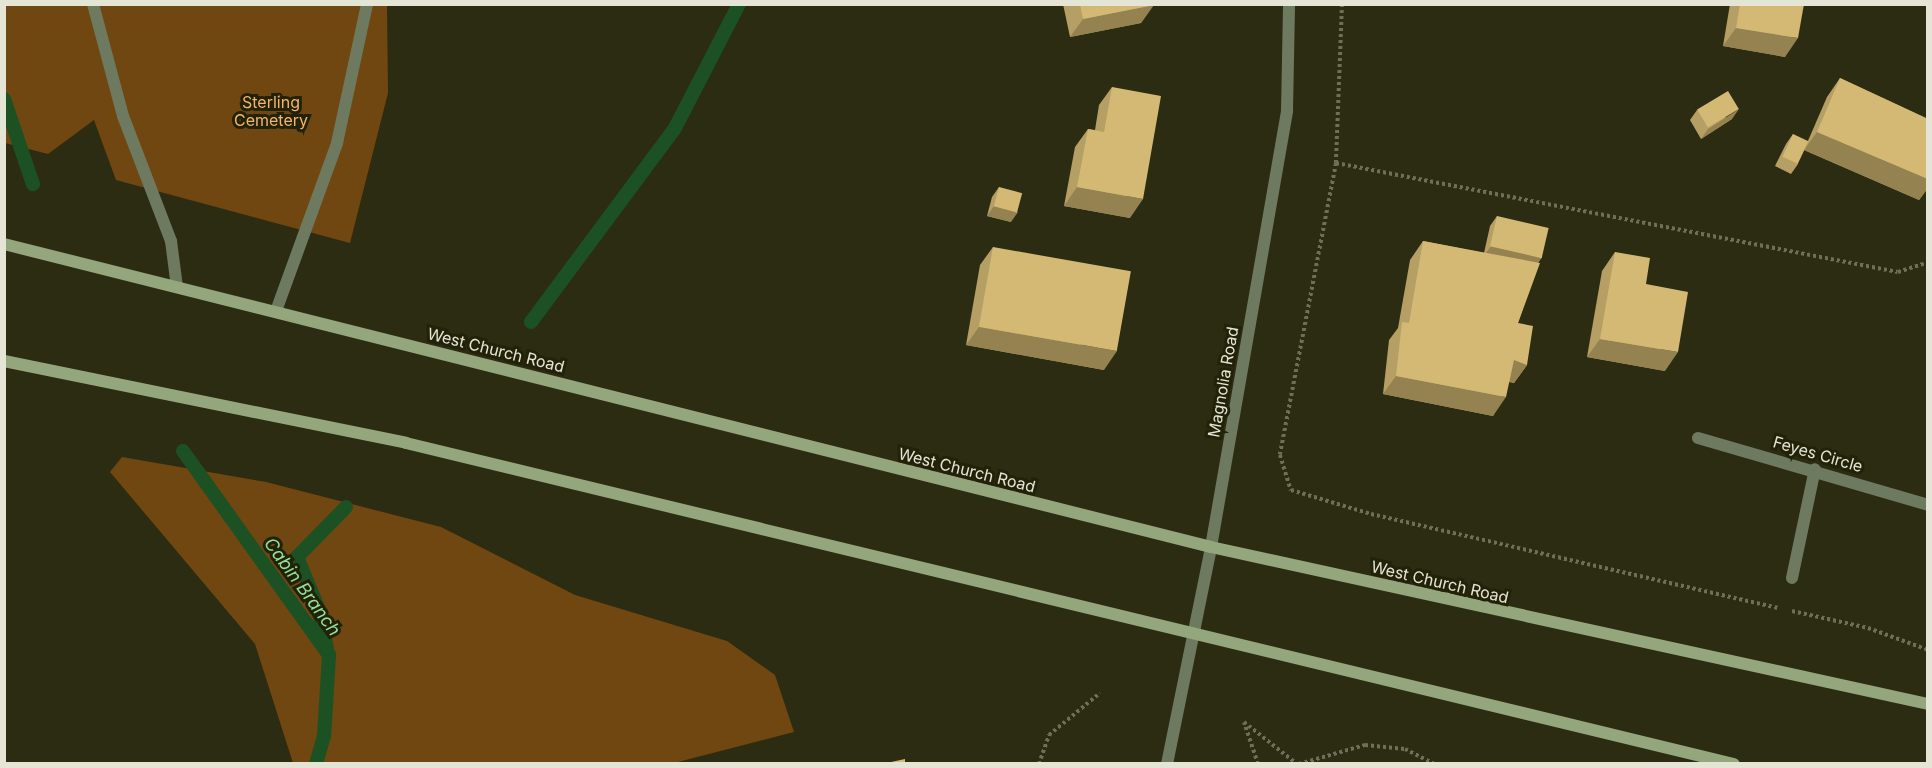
<!DOCTYPE html>
<html>
<head>
<meta charset="utf-8">
<style>
	body { margin:0 }
	#map { position:relative; width:1932px; height:768px; overflow:hidden; background:#2c2c13; font-family:Inter,sans-serif }
	div>[style] { position:absolute }
	[style*='--x'] { left:calc(var(--x)*1px); top:calc(var(--y)*1px); width:calc(var(--w)*1px); rotate:calc(var(--a)*1deg) }
	.green>* { inset:0; background:#704710 }
	.stream>* { height:14px; margin:-7px; padding:0 7px; transform-origin:7px; border-radius:7px; background:#1c5124 }
	.path>* { height:4px; margin-top:-2px; transform-origin:0; background:repeating-linear-gradient(90deg,#6e6e59 0 3px,transparent 0 6px) }
	.service>* { height:12px; margin:-6px; padding:0 6px; transform-origin:6px; border-radius:6px; background:#6e7a5f }
	.minor>* { height:12px; margin:-6px; padding:0 6px; transform-origin:6px; border-radius:6px; background:#6e7a5f }
	.tertiary>* { height:12px; margin:-6px; padding:0 6px; transform-origin:6px; border-radius:6px; background:#6e7a5f }
	.secondary>* { height:12px; margin:-6px; padding:0 6px; transform-origin:6px; border-radius:6px; background:#94a77c }
	.wall>* { inset:0; background:#b69f64 }
	.shaded-wall>* { inset:0; background:#948251 }
	.building>* { inset:0; background:#d4b974; transform-origin:0 0 }
	span { translate:-50% -50%; white-space:nowrap; text-align:center; line-height:1.15; -webkit-text-stroke:6px #222209; paint-order:stroke }
	.park-label { font-size:16px; color:#f6b465 }
	.street-label { font-size:16px; color:#e5e5d6 }
	.water-label { font-size:18px; color:#92df99; font-style:italic }
	.frame { position:absolute; inset:0; border:6px solid #e5e5d6; pointer-events:none }
</style>
</head>
<body>
<div id="map">
	<div class="green">
		<i style="clip-path:polygon(5px 5px,387px 5px,388px 93px,350px 243px,116px 180px,94px 120px,48px 154px,5px 143px)"></i>
		<i style="clip-path:polygon(122px 457px,266px 482px,441px 527px,575px 595px,727px 641px,775px 675px,794px 732px,674px 763px,293px 763px,255px 644px,110px 472px)"></i>
	</div>
	<div class="stream">
		<i style="--x:4;--y:99;--w:90;--a:71.2"></i>
		<i style="--x:531;--y:322;--w:242;--a:-53.4"></i>
		<i style="--x:675;--y:128;--w:140;--a:-62.7"></i>
		<i style="--x:183;--y:451;--w:251;--a:54.4"></i>
		<i style="--x:329;--y:655;--w:81;--a:93.5"></i>
		<i style="--x:324;--y:736;--w:29;--a:106"></i>
		<i style="--x:327;--y:648;--w:44;--a:-103.1"></i>
		<i style="--x:317;--y:605;--w:52;--a:-112.6"></i>
		<i style="--x:297;--y:557;--w:70;--a:-45.6"></i>
	</div>
	<div class="path">
		<i style="--x:1342;--y:4;--w:159;--a:92.2"></i>
		<i style="--x:1336;--y:163;--w:297;--a:100.9"></i>
		<i style="--x:1280;--y:455;--w:37;--a:73"></i>
		<i style="--x:1291;--y:490;--w:84;--a:16.7"></i>
		<i style="--x:1371;--y:514;--w:419;--a:13"></i>
		<i style="--x:1336;--y:163;--w:572;--a:10.98"></i>
		<i style="--x:1898;--y:272;--w:32;--a:-18"></i>
		<i style="--x:1792;--y:611;--w:78;--a:12.6"></i>
		<i style="--x:1868;--y:628;--w:64;--a:20.1"></i>
		<i style="--x:1039;--y:764;--w:31;--a:-71"></i>
		<i style="--x:1049;--y:735;--w:66;--a:-39.5"></i>
		<i style="--x:1258;--y:764;--w:44;--a:-108.4"></i>
		<i style="--x:1244;--y:722;--w:68;--a:38.4"></i>
		<i style="--x:1299;--y:764;--w:69;--a:-16.1"></i>
		<i style="--x:1365;--y:745;--w:40;--a:5.7"></i>
		<i style="--x:1405;--y:749;--w:33;--a:27"></i>
	</div>
	<div class="service">
		<i style="--x:93;--y:4;--w:116;--a:75"></i>
		<i style="--x:123;--y:116;--w:134;--a:69"></i>
		<i style="--x:171;--y:241;--w:46;--a:82.6"></i>
		<i style="--x:276;--y:311;--w:179;--a:-70"></i>
		<i style="--x:337;--y:143;--w:142;--a:-77.8"></i>
		<i style="--x:1792;--y:578;--w:111;--a:-78.1"></i>
	</div>
	<div class="minor">
		<i style="--x:1698;--y:438;--w:240;--a:16.2"></i>
		<i style="--x:1211;--y:547;--w:443;--a:-80.1"></i>
		<i style="--x:1287;--y:111;--w:107;--a:-88.9"></i>
	</div>
	<div class="tertiary">
		<i style="--x:1167;--y:764;--w:221;--a:-78.5"></i>
	</div>
	<div class="secondary">
		<i style="--x:4;--y:244;--w:1244;--a:14.09"></i>
		<i style="--x:1211;--y:547;--w:734;--a:12.35"></i>
		<i style="--x:4;--y:361;--w:410;--a:11.5"></i>
		<i style="--x:406;--y:443;--w:1366;--a:13.59"></i>
	</div>
	<div class="wall">
		<i style="clip-path:polygon(1063px 4px,1154px 4px,1141px 23px,1070px 37px)"></i>
		<i style="clip-path:polygon(1730px 4px,1804px 4px,1785px 57px,1723px 46px)"></i>
		<i style="clip-path:polygon(1840px 78px,1928px 119px,1928px 188px,1919px 200px,1804px 150px,1827px 97px)"></i>
		<i style="clip-path:polygon(1112px 87px,1130px 218px,1064px 206px,1075px 147px,1088px 129px,1095px 130px,1099px 105px)"></i>
		<i style="clip-path:polygon(1697px 110px,1732px 119px,1701px 139px,1690px 120px)"></i>
		<i style="clip-path:polygon(1793px 134px,1798px 164px,1791px 174px,1775px 166px,1786px 144px)"></i>
		<i style="clip-path:polygon(999px 187px,1011px 222px,987px 216px,992px 197px)"></i>
		<i style="clip-path:polygon(1497px 216px,1542px 257px,1538px 263px,1518px 323px,1527px 365px,1514px 383px,1509px 382px,1493px 416px,1383px 394px,1389px 340px,1398px 328px,1410px 260px,1423px 241px,1484px 253px,1490px 226px)"></i>
		<i style="clip-path:polygon(993px 247px,1104px 370px,966px 345px,980px 265px)"></i>
		<i style="clip-path:polygon(1615px 252px,1646px 284px,1665px 371px,1587px 357px,1602px 271px)"></i>
	</div>
	<div class="shaded-wall">
		<i style="clip-path:polygon(1154px 5px,1141px 23px,1070px 37px,1083px 19px)"></i>
		<i style="clip-path:polygon(1736px 28px,1798px 38px,1785px 57px,1723px 46px)"></i>
		<i style="clip-path:polygon(1739px 109px,1732px 119px,1701px 139px,1708px 129px)"></i>
		<i style="clip-path:polygon(1817px 132px,1928px 179px,1928px 188px,1919px 200px,1804px 150px)"></i>
		<i style="clip-path:polygon(1077px 187px,1143px 199px,1130px 218px,1064px 206px)"></i>
		<i style="clip-path:polygon(994px 206px,1018px 212px,1011px 222px,987px 216px)"></i>
		<i style="clip-path:polygon(1491px 246px,1542px 257px,1535px 267px,1484px 256px)"></i>
		<i style="clip-path:polygon(979px 327px,1117px 351px,1104px 370px,966px 345px)"></i>
		<i style="clip-path:polygon(1600px 339px,1678px 352px,1665px 371px,1587px 357px)"></i>
		<i style="clip-path:polygon(1514px 360px,1527px 365px,1514px 383px,1501px 379px)"></i>
		<i style="clip-path:polygon(1396px 376px,1506px 397px,1493px 416px,1383px 394px)"></i>
	</div>
	<div class="building">
		<i style="clip-path:polygon(1080px 4px,1154px 4px,1154px 5px,1083px 19px)"></i>
		<i style="clip-path:polygon(1740px 4px,1804px 4px,1798px 38px,1736px 28px)"></i>
		<i style="clip-path:polygon(1840px 78px,1928px 119px,1928px 179px,1817px 132px)"></i>
		<i style="clip-path:polygon(1112px 87px,1161px 96px,1143px 199px,1077px 187px,1088px 129px,1104px 132px)"></i>
		<i style="left:1728px;top:91px;width:21px;height:36px;rotate:59deg"></i>
		<i style="left:1793px;top:134px;width:17px;height:25px;rotate:25deg"></i>
		<i style="left:999px;top:187px;width:24px;height:20px;rotate:15deg"></i>
		<i style="left:1497px;top:216px;width:53px;height:31px;rotate:13deg"></i>
		<i style="clip-path:polygon(1423px 241px,1540px 263px,1518px 323px,1533px 326px,1527px 365px,1514px 360px,1506px 397px,1396px 376px,1402px 322px,1409px 323px)"></i>
		<i style="left:993px;top:247px;width:140px;height:81px;rotate:10deg"></i>
		<i style="clip-path:polygon(1615px 252px,1650px 258px,1646px 284px,1688px 292px,1678px 352px,1600px 339px)"></i>
		<i style="clip-path:polygon(905px 759px,905px 764px,882px 764px)"></i>
	</div>
	<div class="park-label">
		<span style="left:271px;top:111px">Sterling<br>Cemetery</span>
	</div>
	<div class="street-label">
		<span style="left:496px;top:350px;rotate:14deg">West Church Road</span>
		<span style="left:1223px;top:382px;rotate:-80deg">Magnolia Road</span>
		<span style="left:1818px;top:454px;rotate:16deg">Feyes Circle</span>
		<span style="left:967px;top:470px;rotate:14deg">West Church Road</span>
		<span style="left:1440px;top:582px;rotate:13deg">West Church Road</span>
	</div>
	<div class="water-label">
		<span style="left:302px;top:587px;rotate:54deg">Cabin Branch</span>
	</div>
	<div class="frame"></div>
</div>
</body>
</html>
